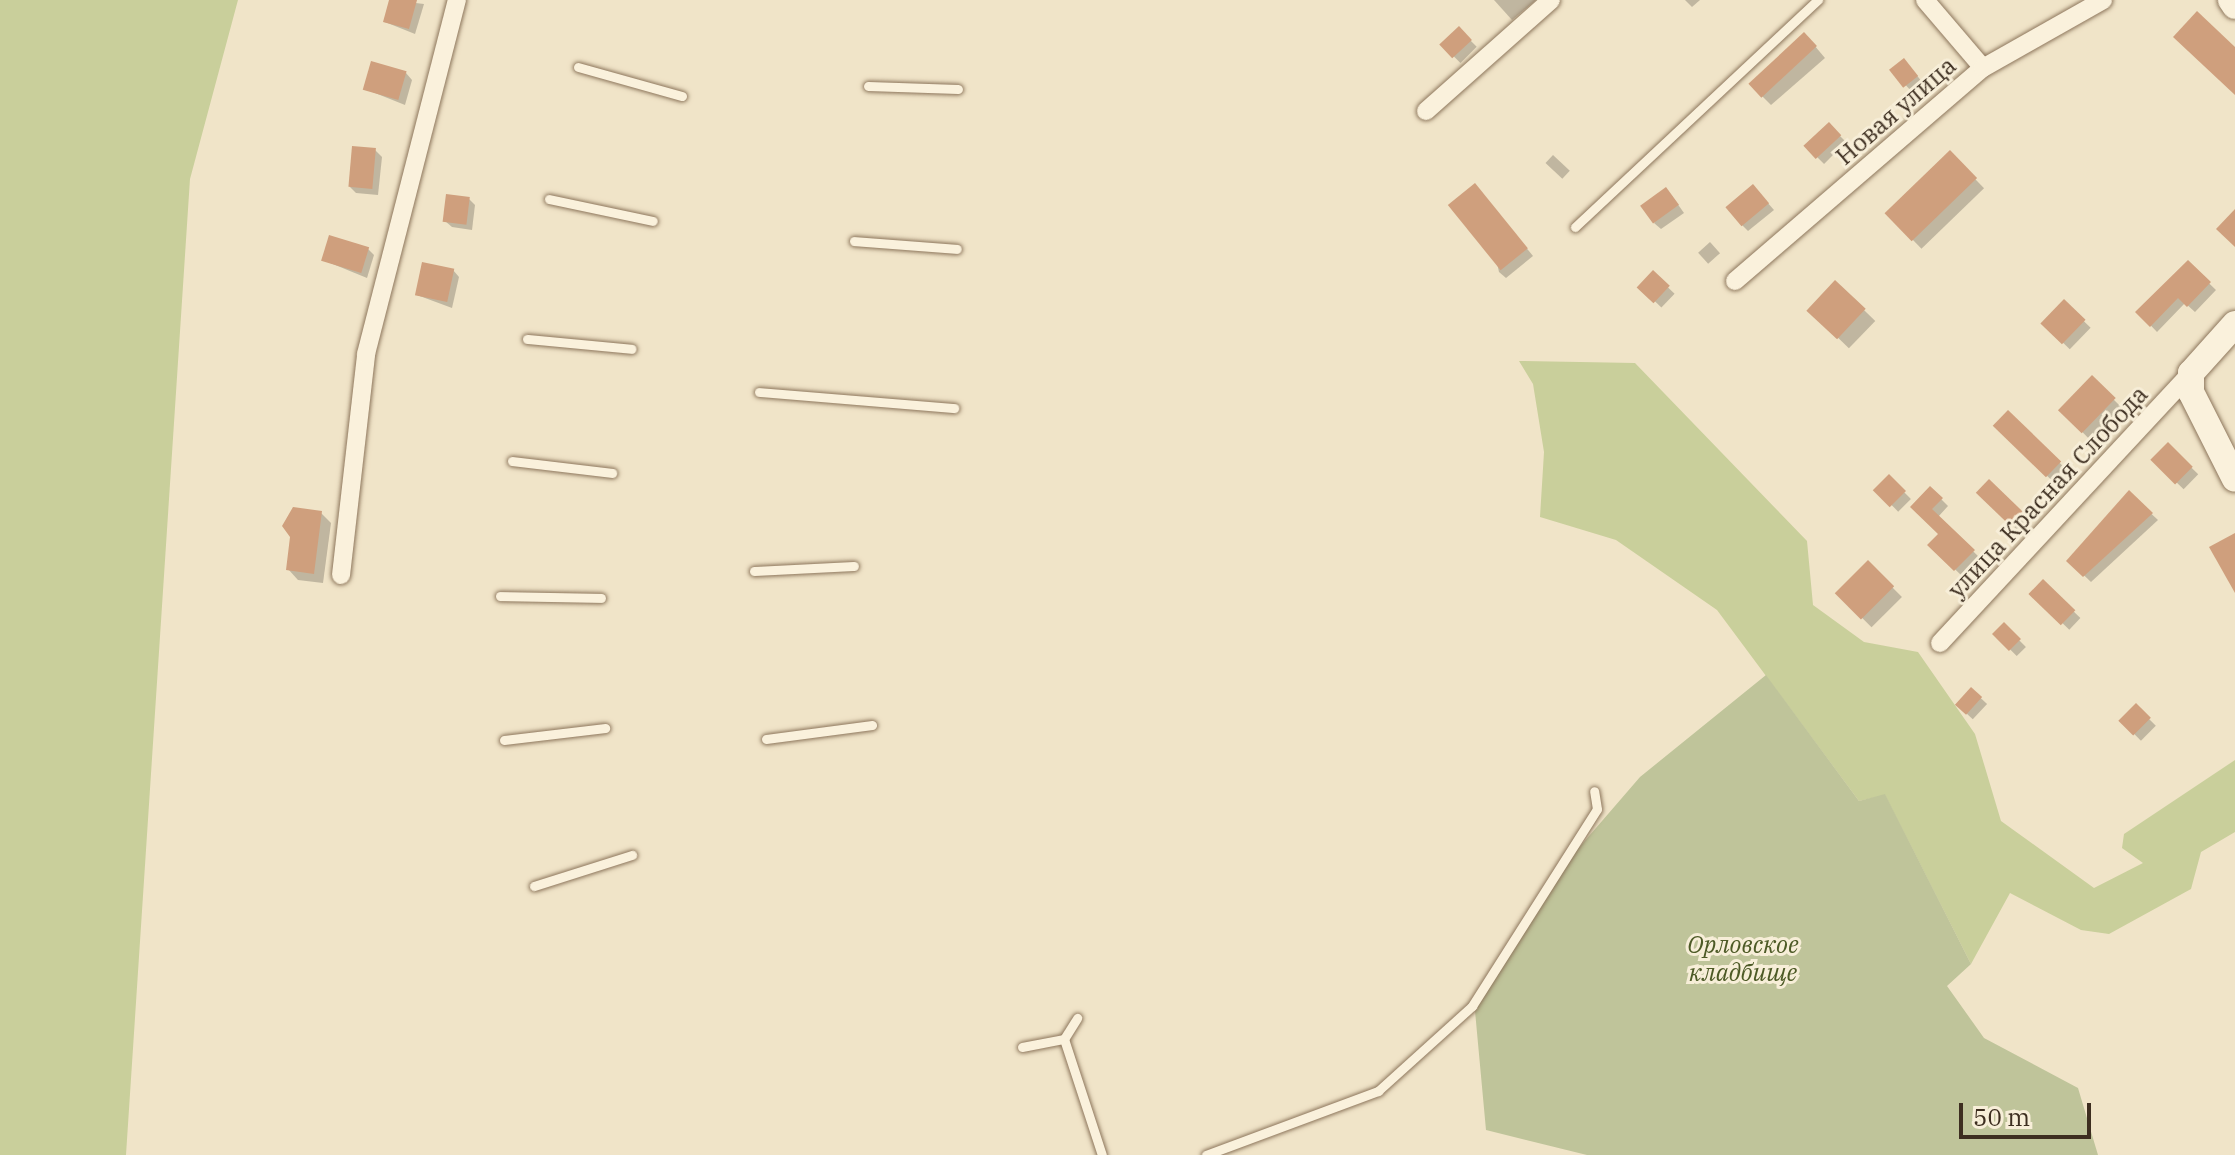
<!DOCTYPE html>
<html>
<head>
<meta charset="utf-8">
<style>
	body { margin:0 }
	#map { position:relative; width:2235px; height:1155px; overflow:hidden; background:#f0e4c8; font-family:"IBM Plex Serif",serif }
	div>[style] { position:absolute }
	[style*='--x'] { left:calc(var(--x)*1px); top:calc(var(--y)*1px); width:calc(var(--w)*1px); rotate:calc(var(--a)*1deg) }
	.green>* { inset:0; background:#c9cf9b }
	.cemetery>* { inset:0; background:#bfc49a }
	.shadow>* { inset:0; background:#0003; transform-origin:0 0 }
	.building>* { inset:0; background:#cf9f7d; transform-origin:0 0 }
	.roads { filter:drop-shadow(0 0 2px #8d765c) drop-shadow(0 0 2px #8d765c) }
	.service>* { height:9px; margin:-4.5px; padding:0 4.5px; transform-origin:4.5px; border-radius:4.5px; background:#faf1dc }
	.minor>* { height:18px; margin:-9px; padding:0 9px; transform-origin:9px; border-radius:9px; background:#faf1dc }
	.secondary>* { height:26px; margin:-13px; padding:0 13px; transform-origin:13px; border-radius:13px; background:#faf1dc }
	span { translate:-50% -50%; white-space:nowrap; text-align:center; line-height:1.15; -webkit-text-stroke:6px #f7eed8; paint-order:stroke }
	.street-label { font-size:24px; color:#3d2e20 }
	.park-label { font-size:24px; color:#4d5a26; font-style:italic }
	.scale { position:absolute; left:1959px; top:1103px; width:132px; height:36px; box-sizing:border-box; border:4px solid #3d2e20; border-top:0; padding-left:10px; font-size:24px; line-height:28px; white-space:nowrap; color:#3d2e20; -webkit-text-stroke:6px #f7eed8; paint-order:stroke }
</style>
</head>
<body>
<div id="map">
	<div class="green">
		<i style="clip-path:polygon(0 0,238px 0,190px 179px,126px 1155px,0 1155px)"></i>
		<i style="clip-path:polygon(1519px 361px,1635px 363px,1807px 541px,1813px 605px,1864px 642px,1918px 652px,1975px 734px,2001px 821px,2094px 888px,2143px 863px,2122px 848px,2124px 834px,2235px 760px,2235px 832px,2201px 852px,2191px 889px,2109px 934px,2081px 930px,2010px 893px,1971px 964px,1885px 795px,1859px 801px,1717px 610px,1616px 540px,1540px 517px,1544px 452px,1533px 384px)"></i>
	</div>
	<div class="cemetery">
		<i style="clip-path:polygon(1766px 675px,1859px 801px,1885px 794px,1971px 964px,1947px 986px,1984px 1038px,2078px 1088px,2098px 1155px,1587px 1155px,1486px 1130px,1475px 1011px,1564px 865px,1640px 777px)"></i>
	</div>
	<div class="shadow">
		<i style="clip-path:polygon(391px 0,424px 4px,415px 34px,385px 22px)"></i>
		<i style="clip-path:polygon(1494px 0,1536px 0,1512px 20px)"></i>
		<i style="clip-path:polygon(1685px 0,1700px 0,1692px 7px)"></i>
		<i style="left:1459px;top:29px;width:25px;height:23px;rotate:45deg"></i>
		<i style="clip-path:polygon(1814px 45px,1825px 58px,1771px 105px,1761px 95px)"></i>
		<i style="clip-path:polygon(1910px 67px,1923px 83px,1912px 92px,1892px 70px)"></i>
		<i style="clip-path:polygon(406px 73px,412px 80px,405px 105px,365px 89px)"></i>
		<i style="left:1829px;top:125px;width:24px;height:31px;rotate:45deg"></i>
		<i style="clip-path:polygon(375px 150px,382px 157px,378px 195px,356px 193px,350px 187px)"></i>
		<i style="left:1950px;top:153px;width:49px;height:87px;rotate:46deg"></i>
		<i style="left:1553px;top:155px;width:23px;height:11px;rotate:43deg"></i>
		<i style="clip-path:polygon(1481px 192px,1533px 256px,1506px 278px,1499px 272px)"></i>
		<i style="clip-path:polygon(1759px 193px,1774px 210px,1748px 231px,1742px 225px)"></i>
		<i style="clip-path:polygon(1672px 196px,1684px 213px,1661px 229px,1654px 223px)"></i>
		<i style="clip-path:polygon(469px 199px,475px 205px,472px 230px,452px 227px,445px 221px)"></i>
		<i style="left:1710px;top:242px;width:15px;height:16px;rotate:48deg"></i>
		<i style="clip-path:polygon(368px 249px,374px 255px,367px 278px,323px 260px)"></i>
		<i style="clip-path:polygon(2188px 263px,2216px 290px,2195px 312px,2185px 303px,2157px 332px,2138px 312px)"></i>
		<i style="clip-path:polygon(453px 270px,459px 277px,452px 308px,417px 295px)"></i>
		<i style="left:1653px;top:273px;width:30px;height:19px;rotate:44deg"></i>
		<i style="left:1835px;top:282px;width:56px;height:38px;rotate:44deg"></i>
		<i style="left:2064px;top:302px;width:37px;height:30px;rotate:44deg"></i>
		<i style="left:2092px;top:378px;width:45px;height:45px;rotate:45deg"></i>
		<i style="left:2008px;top:413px;width:86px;height:18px;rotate:44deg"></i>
		<i style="left:2168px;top:445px;width:42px;height:21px;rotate:44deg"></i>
		<i style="left:1889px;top:477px;width:31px;height:18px;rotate:45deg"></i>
		<i style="left:1989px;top:482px;width:53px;height:15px;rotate:44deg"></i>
		<i style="clip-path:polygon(1931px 489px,1948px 506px,1938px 517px,1980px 558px,1962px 576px,1930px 545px,1940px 535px,1913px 507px)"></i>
		<i style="clip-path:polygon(2129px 493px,2158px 520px,2091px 582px,2069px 561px)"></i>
		<i style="clip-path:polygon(321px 513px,331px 523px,323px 583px,298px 580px,288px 569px,292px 536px)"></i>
		<i style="left:1868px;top:563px;width:48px;height:43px;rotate:45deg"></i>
		<i style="left:2043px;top:582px;width:52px;height:16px;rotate:44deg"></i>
		<i style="left:2004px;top:625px;width:31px;height:13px;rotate:45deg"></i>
		<i style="left:1971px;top:689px;width:22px;height:21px;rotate:43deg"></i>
		<i style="left:2136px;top:706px;width:28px;height:21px;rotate:45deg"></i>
	</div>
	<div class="building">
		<i style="clip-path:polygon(389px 0,417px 0,409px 29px,383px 22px)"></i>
		<i style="clip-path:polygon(2197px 11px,2235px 47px,2235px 95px,2173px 37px)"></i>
		<i style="left:1459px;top:26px;width:19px;height:27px;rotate:47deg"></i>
		<i style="left:1804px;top:32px;width:19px;height:76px;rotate:47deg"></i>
		<i style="left:1904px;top:58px;width:23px;height:19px;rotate:52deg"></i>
		<i style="left:371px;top:61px;width:37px;height:30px;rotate:16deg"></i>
		<i style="left:1829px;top:122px;width:18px;height:35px;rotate:47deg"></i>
		<i style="left:352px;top:146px;width:24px;height:41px;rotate:5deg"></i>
		<i style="left:1950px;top:150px;width:39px;height:91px;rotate:46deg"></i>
		<i style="left:1475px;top:183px;width:84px;height:35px;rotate:51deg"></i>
		<i style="left:1753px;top:184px;width:25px;height:36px;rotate:50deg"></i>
		<i style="left:1666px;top:187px;width:22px;height:32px;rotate:54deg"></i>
		<i style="left:446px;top:194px;width:24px;height:28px;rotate:7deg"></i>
		<i style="clip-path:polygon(2235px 209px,2235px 247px,2216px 229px)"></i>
		<i style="left:329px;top:235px;width:42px;height:27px;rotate:17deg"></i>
		<i style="clip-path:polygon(2188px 260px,2211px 282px,2187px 307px,2178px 298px,2150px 327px,2135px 312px)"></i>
		<i style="left:422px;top:262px;width:33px;height:34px;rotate:12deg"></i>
		<i style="left:1653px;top:270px;width:23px;height:24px;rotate:43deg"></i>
		<i style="left:1835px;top:280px;width:42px;height:42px;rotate:43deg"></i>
		<i style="left:2064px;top:299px;width:30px;height:34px;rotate:44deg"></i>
		<i style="left:2092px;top:375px;width:33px;height:49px;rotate:44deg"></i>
		<i style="left:2008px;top:410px;width:74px;height:22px;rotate:44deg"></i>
		<i style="left:2168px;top:442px;width:35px;height:25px;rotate:45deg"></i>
		<i style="left:1889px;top:474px;width:24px;height:23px;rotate:45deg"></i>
		<i style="left:1989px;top:479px;width:47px;height:19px;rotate:44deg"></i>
		<i style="clip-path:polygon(1930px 486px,1943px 498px,1932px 509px,1975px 550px,1954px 571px,1927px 545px,1938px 534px,1910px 507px)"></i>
		<i style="clip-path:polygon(2129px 490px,2153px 513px,2083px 577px,2066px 561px)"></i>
		<i style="clip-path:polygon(293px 507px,322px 511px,314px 574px,286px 570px,290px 537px,282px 526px)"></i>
		<i style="clip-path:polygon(2235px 533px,2235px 593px,2209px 547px)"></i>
		<i style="left:1868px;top:560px;width:37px;height:47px;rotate:45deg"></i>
		<i style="left:2043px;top:579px;width:45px;height:21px;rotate:44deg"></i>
		<i style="left:2004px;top:622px;width:24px;height:17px;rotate:45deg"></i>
		<i style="left:1971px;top:687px;width:15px;height:24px;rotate:42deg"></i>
		<i style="left:2136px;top:703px;width:21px;height:25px;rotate:45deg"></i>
	</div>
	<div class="roads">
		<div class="service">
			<i style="--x:578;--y:67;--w:108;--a:15.6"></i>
			<i style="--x:868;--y:86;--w:90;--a:1.9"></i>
			<i style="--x:549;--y:199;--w:106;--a:11.9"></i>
			<i style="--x:1575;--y:227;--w:333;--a:-43.1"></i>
			<i style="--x:854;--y:241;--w:103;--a:4.4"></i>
			<i style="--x:527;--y:339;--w:105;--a:5.4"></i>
			<i style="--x:759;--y:392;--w:196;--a:4.7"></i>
			<i style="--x:512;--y:461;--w:101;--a:6.8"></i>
			<i style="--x:754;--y:571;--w:100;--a:-2.9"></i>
			<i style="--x:500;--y:596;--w:101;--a:1.1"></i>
			<i style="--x:766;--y:739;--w:107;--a:-7.5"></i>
			<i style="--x:504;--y:740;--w:102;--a:-6.8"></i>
			<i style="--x:534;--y:886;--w:103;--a:-17.6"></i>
			<i style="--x:1064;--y:1039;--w:122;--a:71.9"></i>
			<i style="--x:1022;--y:1047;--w:43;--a:-10.8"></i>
			<i style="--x:1064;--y:1039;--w:25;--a:-58"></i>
			<i style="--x:1206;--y:1155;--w:184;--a:-20.4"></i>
			<i style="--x:1378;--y:1091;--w:127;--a:-42.1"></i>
			<i style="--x:1472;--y:1006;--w:233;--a:-57.6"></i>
			<i style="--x:1597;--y:809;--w:18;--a:-99"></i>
		</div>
		<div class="minor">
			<i style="--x:1925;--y:0;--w:89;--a:49.5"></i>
			<i style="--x:1426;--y:111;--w:167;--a:-41.6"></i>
			<i style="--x:1735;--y:281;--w:327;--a:-40.7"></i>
			<i style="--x:1983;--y:68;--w:138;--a:-29.5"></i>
			<i style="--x:341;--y:575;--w:222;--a:-83.5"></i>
			<i style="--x:366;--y:354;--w:366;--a:-75.6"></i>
			<i style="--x:1940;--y:643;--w:369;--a:-47.1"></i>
		</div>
		<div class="secondary">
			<i style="--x:2231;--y:0;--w:7;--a:56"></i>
			<i style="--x:2235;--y:324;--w:66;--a:131.9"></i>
			<i style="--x:2191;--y:373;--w:19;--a:90"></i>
			<i style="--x:2191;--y:392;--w:97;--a:63.2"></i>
		</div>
	</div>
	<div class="street-label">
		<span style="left:1896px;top:111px;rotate:-41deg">Новая улица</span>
		<span style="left:2048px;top:492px;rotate:-47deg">улица Красная Слобода</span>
	</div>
	<div class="park-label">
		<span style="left:1743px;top:959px">Орловское<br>кладбище</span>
	</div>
	<div class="scale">50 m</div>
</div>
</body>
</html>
